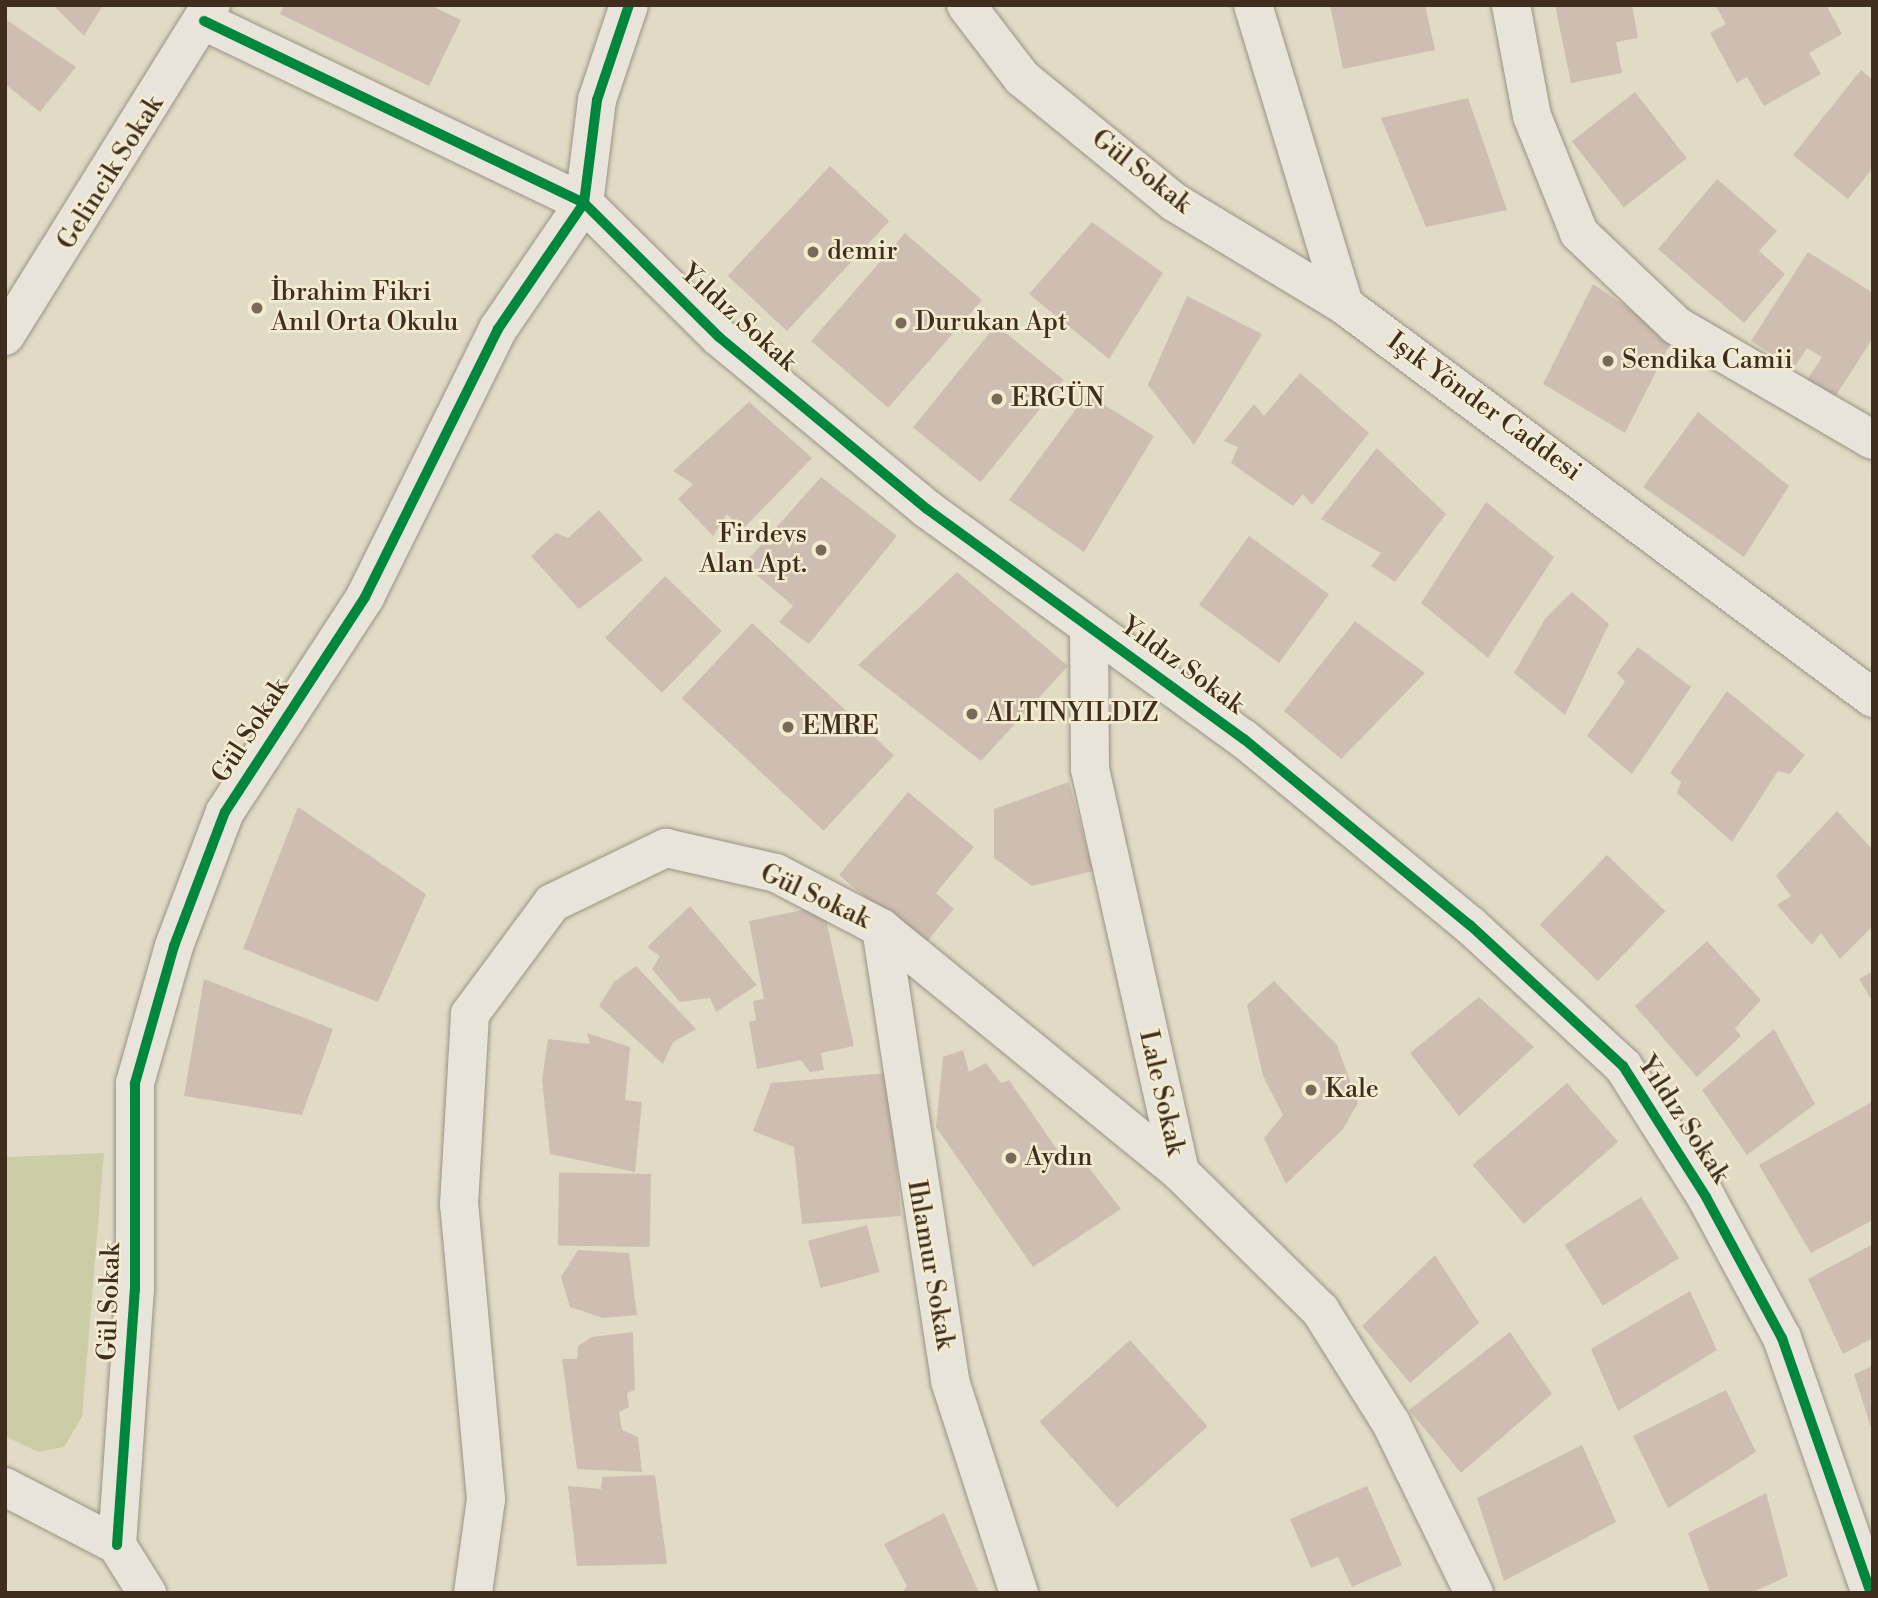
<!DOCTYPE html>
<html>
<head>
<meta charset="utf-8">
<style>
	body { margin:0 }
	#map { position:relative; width:1878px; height:1598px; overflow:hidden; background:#e1dbc5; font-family:"Libre Bodoni",serif }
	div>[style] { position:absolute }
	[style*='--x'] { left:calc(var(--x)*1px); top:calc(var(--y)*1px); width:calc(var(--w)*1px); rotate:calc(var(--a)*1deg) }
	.green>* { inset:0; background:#cccda6 }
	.building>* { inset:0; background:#cebeb1; transform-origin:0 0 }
	.roads { filter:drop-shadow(0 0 2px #999385) drop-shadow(0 0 2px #999385) }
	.street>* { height:38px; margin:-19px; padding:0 19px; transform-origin:19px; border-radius:19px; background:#e8e4d9 }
	.secondary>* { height:38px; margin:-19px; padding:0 19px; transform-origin:19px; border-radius:19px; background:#e8e4d9 }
	.cycleway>* { height:10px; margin:-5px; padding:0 5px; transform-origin:5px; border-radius:5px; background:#00873e }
	.dots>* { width:19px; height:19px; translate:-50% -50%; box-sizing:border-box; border:4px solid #f4ecd1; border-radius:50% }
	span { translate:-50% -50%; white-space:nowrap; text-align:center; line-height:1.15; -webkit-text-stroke:5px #f4ecd1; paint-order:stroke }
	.street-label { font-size:26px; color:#3f2d1e }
	.poi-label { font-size:26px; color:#3f2d1e }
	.left { translate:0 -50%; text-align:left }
	.right { translate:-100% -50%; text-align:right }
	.frame { position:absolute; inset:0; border:7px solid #3f2d1e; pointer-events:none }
</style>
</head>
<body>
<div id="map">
	<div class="green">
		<i style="clip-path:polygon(104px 1153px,82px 1417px,64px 1447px,38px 1452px,5px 1436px,5px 1157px)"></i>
	</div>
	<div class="building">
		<i style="clip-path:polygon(53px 5px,103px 5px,84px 36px)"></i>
		<i style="clip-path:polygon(284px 5px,430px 5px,461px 20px,429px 86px,280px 14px)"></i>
		<i style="clip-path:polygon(1330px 5px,1425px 5px,1435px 50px,1343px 69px)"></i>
		<i style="clip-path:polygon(1555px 5px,1632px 5px,1638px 38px,1616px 42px,1622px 73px,1571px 83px)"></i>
		<i style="clip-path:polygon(1715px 5px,1826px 5px,1842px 34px,1809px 53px,1821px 74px,1764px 106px,1747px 77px,1737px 83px,1710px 33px,1726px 24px)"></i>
		<i style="clip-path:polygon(5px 19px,76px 67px,40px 112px,5px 84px)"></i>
		<i style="clip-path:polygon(1861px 70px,1873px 80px,1873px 168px,1848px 199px,1793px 155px)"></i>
		<i style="left:1635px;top:92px;width:84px;height:80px;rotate:52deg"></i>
		<i style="clip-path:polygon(1468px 98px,1507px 210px,1426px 227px,1381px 118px)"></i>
		<i style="left:830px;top:166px;width:81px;height:150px;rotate:43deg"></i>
		<i style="clip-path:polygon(1717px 179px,1777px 231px,1759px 251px,1785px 274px,1744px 323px,1658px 249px)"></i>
		<i style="clip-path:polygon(1092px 222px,1163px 273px,1109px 359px,1029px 294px)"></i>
		<i style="left:905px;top:233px;width:102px;height:143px;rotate:41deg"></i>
		<i style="clip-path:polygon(1808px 252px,1873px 293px,1873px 338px,1835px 397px,1807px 380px,1822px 357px,1807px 348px,1794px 368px,1751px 341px)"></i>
		<i style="clip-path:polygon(1593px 284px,1673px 338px,1625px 433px,1543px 384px)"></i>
		<i style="clip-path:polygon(1187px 296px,1262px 334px,1194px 445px,1148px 385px)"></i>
		<i style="left:996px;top:325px;width:87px;height:132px;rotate:39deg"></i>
		<i style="clip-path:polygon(1300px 373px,1369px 433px,1312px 505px,1303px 494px,1293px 506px,1231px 463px,1238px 447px,1224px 441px,1254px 404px,1264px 416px)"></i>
		<i style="clip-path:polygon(1087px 394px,1154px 436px,1084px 552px,1009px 500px)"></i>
		<i style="clip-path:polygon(749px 402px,812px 458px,741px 531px,727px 514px,713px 536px,678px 499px,693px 484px,673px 471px)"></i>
		<i style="clip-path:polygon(1698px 412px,1789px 486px,1744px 557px,1643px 487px)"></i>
		<i style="clip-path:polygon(1377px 448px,1446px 514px,1395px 582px,1371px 566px,1381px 553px,1321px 519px)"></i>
		<i style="clip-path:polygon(821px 477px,897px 536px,809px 644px,779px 622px,793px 606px,744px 564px)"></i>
		<i style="clip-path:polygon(1486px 502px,1554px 557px,1488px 658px,1421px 603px)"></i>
		<i style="clip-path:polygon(599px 510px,643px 560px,579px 609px,531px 556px,556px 533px,568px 538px)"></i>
		<i style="left:1249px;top:536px;width:99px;height:85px;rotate:36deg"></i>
		<i style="clip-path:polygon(957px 572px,1068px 666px,981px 761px,858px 665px)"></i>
		<i style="left:665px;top:576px;width:79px;height:86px;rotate:44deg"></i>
		<i style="clip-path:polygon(1572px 592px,1609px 624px,1565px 715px,1514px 673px,1545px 619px)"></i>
		<i style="clip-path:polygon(1355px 621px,1425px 673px,1341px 759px,1284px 711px)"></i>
		<i style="left:752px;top:623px;width:194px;height:103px;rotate:43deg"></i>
		<i style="clip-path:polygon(1638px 647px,1691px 687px,1632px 774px,1587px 736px,1625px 682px,1617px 673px)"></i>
		<i style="clip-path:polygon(1727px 691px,1805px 755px,1790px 774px,1778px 771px,1732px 842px,1677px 793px,1681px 782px,1670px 773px)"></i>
		<i style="clip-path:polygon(1069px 782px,1093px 871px,1032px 886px,994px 858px,994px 809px)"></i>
		<i style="clip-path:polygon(908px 792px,974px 847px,936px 893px,954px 909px,923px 946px,839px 875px)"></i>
		<i style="clip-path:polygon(298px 807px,426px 894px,378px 1002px,243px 949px)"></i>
		<i style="clip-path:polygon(1837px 811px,1873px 850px,1873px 926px,1840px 959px,1821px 933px,1812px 945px,1777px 905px,1791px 896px,1776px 876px)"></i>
		<i style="left:1607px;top:855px;width:81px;height:97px;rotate:44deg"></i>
		<i style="clip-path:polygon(690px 906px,757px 985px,716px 1012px,710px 998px,680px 1002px,652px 969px,660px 956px,647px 947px)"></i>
		<i style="clip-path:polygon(823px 906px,854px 1046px,821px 1053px,824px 1070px,810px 1072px,801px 1060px,757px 1069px,749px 1022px,756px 1020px,753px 1001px,764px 999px,749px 921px)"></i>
		<i style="clip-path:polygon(1707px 941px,1761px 1000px,1735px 1028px,1741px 1036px,1697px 1077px,1635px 1006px)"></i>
		<i style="clip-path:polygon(636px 966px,696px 1029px,673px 1042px,663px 1064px,599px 1006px,614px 982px)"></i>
		<i style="clip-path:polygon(1873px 971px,1873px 1002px,1859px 979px)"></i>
		<i style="clip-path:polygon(204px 979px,333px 1029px,302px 1115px,184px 1096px)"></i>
		<i style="clip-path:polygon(1274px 981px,1337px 1045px,1358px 1103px,1343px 1129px,1286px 1184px,1264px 1138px,1283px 1115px,1263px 1076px,1247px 1005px)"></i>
		<i style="clip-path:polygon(1479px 997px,1534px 1047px,1459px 1116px,1410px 1053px)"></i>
		<i style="clip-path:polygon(1774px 1029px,1815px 1104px,1747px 1155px,1702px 1090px)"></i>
		<i style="clip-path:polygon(587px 1033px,630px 1047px,625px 1100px,642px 1102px,635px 1172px,550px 1154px,542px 1080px,548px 1039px,590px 1044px)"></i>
		<i style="clip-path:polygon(963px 1050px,969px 1072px,986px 1063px,1001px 1083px,1009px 1080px,1065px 1161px,1079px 1155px,1121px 1209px,1033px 1267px,936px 1127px,943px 1057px)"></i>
		<i style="clip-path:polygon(888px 1073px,901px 1216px,802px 1224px,794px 1147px,753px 1131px,771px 1083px)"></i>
		<i style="left:1567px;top:1083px;width:78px;height:125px;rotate:49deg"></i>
		<i style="clip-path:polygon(1872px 1102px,1873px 1220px,1811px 1253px,1759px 1165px)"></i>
		<i style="left:651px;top:1174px;width:73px;height:92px;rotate:91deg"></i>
		<i style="left:1641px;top:1197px;width:72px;height:90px;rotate:58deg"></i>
		<i style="left:867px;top:1225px;width:49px;height:61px;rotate:75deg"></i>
		<i style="clip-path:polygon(1873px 1244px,1873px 1338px,1843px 1354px,1808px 1279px)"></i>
		<i style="clip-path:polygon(578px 1250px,629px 1253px,637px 1315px,603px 1318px,570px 1307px,561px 1277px)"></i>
		<i style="clip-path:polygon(1435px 1255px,1479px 1323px,1410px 1383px,1362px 1326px)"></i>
		<i style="clip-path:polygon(1690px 1291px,1717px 1350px,1618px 1411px,1591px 1349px)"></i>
		<i style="clip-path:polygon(633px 1332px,635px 1390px,627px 1393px,629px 1407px,619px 1412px,622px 1430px,638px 1437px,642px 1472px,577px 1469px,562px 1359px,577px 1359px,578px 1346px,592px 1337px)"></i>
		<i style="clip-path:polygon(1510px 1332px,1552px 1394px,1461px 1473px,1409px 1410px)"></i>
		<i style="left:1130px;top:1340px;width:116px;height:122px;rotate:48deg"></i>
		<i style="clip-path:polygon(1873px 1366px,1873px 1431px,1872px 1431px,1854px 1374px)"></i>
		<i style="clip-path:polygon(1726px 1390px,1756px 1452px,1668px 1508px,1633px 1436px)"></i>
		<i style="clip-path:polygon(1582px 1445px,1616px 1522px,1504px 1581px,1477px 1498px)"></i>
		<i style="clip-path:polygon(655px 1475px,667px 1564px,577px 1566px,568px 1486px,601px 1489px,602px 1477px)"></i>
		<i style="clip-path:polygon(1367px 1486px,1402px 1565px,1352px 1587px,1338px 1557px,1311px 1568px,1290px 1519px)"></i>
		<i style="clip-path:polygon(1766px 1493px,1788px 1576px,1751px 1593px,1710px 1593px,1688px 1533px)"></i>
		<i style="clip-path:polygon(944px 1513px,979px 1593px,902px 1593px,907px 1586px,884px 1544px)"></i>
	</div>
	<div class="roads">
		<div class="street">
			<i style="--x:966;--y:5;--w:92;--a:52.5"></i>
			<i style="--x:1022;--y:78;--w:196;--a:39.2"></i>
			<i style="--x:1174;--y:202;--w:199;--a:31.2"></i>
			<i style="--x:1511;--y:5;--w:113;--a:79.3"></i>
			<i style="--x:1532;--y:116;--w:126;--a:68.1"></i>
			<i style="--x:1579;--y:233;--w:135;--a:43.5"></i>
			<i style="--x:1677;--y:326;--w:227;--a:30.2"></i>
			<i style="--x:204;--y:21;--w:421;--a:25.6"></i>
			<i style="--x:584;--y:203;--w:190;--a:44.8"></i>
			<i style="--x:719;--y:337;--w:270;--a:39.6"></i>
			<i style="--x:927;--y:509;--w:392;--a:36"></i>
			<i style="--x:1244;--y:739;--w:293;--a:39.5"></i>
			<i style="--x:1470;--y:925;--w:208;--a:42.7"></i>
			<i style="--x:1623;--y:1066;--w:155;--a:57.6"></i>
			<i style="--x:1706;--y:1197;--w:160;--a:61.7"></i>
			<i style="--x:1782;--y:1338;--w:270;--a:70.8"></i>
			<i style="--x:5;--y:336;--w:390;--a:-58.1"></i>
			<i style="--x:1089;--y:627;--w:142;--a:89.6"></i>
			<i style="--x:1090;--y:769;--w:413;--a:77.4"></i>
			<i style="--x:1180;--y:1172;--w:197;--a:44.6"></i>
			<i style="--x:1320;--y:1310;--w:133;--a:57.9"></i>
			<i style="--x:1391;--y:1423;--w:189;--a:64"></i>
			<i style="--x:881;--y:928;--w:458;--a:81.3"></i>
			<i style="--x:950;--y:1381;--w:223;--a:72"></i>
			<i style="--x:5;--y:1487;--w:126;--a:27.4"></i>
			<i style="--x:117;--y:1545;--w:57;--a:58"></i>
			<i style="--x:117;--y:1545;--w:256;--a:-86"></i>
			<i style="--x:135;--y:1290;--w:207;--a:-90"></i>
			<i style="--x:135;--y:1083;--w:142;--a:-74.1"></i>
			<i style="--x:174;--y:946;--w:143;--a:-69.2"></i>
			<i style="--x:225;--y:812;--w:257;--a:-56.9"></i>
			<i style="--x:365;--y:597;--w:299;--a:-63.6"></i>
			<i style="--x:498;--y:329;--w:153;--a:-55.7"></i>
			<i style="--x:584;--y:203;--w:104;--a:-82.8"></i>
			<i style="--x:597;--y:100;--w:100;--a:-71.4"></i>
			<i style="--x:473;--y:1593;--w:95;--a:-82.1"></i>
			<i style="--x:486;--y:1499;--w:295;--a:-95.2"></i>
			<i style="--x:459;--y:1205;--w:191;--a:-86.7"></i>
			<i style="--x:470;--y:1014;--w:138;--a:-53.5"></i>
			<i style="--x:552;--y:903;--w:127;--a:-25.8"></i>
			<i style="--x:666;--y:848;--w:113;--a:12.8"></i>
			<i style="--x:776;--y:873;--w:119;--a:27.6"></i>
			<i style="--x:881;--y:928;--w:386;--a:39.2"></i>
		</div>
		<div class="secondary">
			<i style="--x:1253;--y:5;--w:313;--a:73.1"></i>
			<i style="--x:1344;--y:305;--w:659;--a:36.61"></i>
		</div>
	</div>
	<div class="cycleway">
		<i style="--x:204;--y:21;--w:421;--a:25.6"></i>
		<i style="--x:584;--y:203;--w:190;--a:44.8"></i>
		<i style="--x:719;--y:337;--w:270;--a:39.6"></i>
		<i style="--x:927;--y:509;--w:392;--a:36"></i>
		<i style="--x:1244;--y:739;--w:293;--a:39.5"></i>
		<i style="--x:1470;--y:925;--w:208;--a:42.7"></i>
		<i style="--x:1623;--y:1066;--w:155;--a:57.6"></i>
		<i style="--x:1706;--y:1197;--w:160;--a:61.7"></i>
		<i style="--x:1782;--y:1338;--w:270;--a:70.8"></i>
		<i style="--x:117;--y:1545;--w:256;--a:-86"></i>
		<i style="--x:135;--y:1290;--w:207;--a:-90"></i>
		<i style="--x:135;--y:1083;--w:142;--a:-74.1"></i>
		<i style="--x:174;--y:946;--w:143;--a:-69.2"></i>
		<i style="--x:225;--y:812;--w:257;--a:-56.9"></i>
		<i style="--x:365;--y:597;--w:299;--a:-63.6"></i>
		<i style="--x:498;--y:329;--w:153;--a:-55.7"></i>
		<i style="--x:584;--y:203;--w:104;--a:-82.8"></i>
		<i style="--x:597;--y:100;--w:100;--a:-71.4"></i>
	</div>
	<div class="dots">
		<i style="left:813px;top:252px;background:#786a58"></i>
		<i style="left:257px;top:308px;background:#786a58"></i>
		<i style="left:901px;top:323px;background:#786a58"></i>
		<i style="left:1608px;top:361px;background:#786a58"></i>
		<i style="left:997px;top:399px;background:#786a58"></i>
		<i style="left:821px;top:550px;background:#786a58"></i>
		<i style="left:972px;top:714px;background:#786a58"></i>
		<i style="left:788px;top:727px;background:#786a58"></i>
		<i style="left:1311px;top:1090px;background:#786a58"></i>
		<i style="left:1011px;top:1158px;background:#786a58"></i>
	</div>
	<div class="street-label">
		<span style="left:1141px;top:172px;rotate:38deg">Gül Sokak</span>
		<span style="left:111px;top:173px;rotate:-58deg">Gelincik Sokak</span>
		<span style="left:738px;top:318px;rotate:42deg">Yıldız Sokak</span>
		<span style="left:1484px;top:407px;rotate:36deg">Işık Yönder Caddesi</span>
		<span style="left:1182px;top:666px;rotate:36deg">Yıldız Sokak</span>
		<span style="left:251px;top:731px;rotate:-57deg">Gül Sokak</span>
		<span style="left:815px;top:897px;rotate:25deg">Gül Sokak</span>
		<span style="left:1161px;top:1093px;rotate:77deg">Lale Sokak</span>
		<span style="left:1683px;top:1120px;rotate:57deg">Yıldız Sokak</span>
		<span style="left:930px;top:1265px;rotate:80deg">Ihlamur Sokak</span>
		<span style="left:110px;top:1302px;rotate:-88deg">Gül Sokak</span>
	</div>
	<div class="poi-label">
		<span class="left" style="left:827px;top:252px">demir</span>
		<span class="left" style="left:271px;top:308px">İbrahim Fikri<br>Anıl Orta Okulu</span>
		<span class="left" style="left:915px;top:323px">Durukan Apt</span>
		<span class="left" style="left:1622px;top:361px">Sendika Camii</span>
		<span class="left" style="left:1011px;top:399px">ERGÜN</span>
		<span class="right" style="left:807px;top:550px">Firdevs<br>Alan Apt.</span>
		<span class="left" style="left:986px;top:714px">ALTINYILDIZ</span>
		<span class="left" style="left:802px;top:727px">EMRE</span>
		<span class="left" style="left:1325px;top:1090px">Kale</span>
		<span class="left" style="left:1025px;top:1158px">Aydın</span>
	</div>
	<div class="frame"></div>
</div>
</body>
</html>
